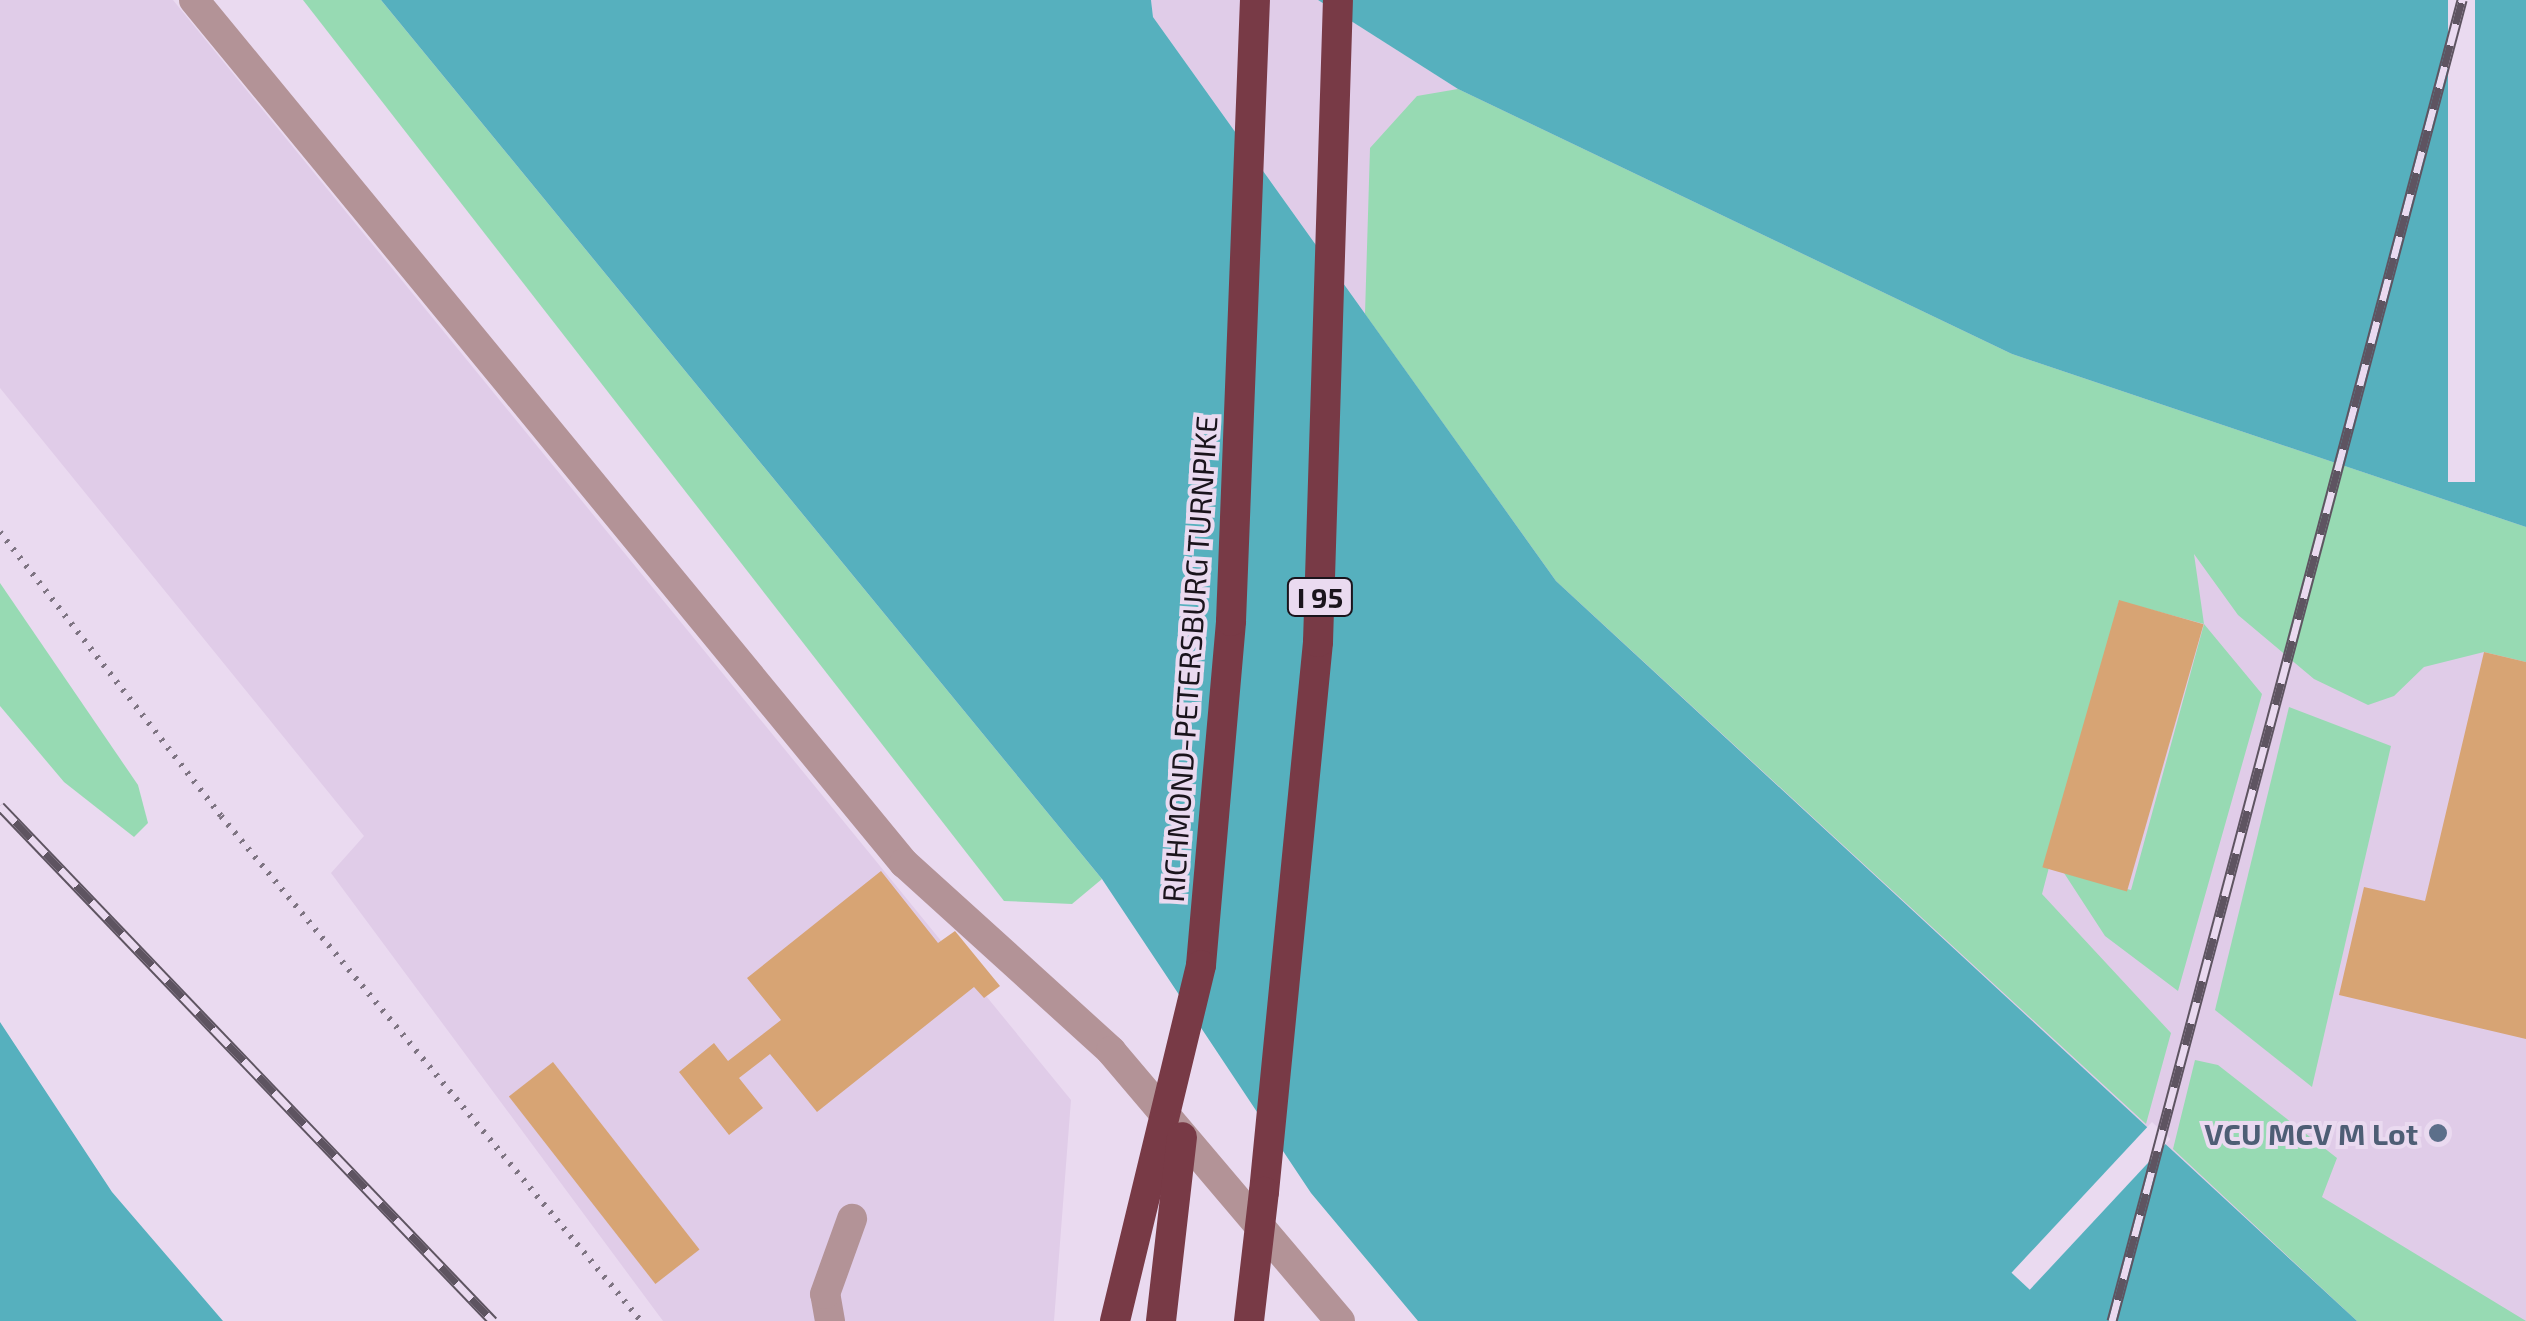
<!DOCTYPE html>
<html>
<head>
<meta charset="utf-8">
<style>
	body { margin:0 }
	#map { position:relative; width:2526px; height:1321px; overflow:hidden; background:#eadaf0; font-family:"Exo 2",sans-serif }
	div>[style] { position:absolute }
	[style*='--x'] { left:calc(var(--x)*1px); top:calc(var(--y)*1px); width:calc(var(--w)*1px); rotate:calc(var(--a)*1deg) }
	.built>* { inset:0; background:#e0cce8 }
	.green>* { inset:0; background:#97dab3 }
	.water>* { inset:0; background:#56b0be }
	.pier>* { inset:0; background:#eadaf0; transform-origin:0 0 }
	.building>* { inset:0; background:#d7a474; transform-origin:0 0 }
	.path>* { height:6px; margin-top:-3px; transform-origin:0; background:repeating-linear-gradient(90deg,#7e7482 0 2.5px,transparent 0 10.5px) }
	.minor>* { height:30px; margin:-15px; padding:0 15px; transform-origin:15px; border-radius:15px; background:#b39397 }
	.highway>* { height:30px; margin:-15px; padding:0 15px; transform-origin:15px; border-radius:15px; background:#783a46 }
	.rail>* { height:11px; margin-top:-5.5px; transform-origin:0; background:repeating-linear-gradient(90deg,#eadaf0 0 22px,#5e5461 0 44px); box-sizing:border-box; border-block:2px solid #5e5461 }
	.highway-bridge>* { height:30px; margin:-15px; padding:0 15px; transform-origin:15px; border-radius:15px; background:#783a46 }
	.dots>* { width:28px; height:28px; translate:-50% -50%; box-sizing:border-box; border:5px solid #eadaf0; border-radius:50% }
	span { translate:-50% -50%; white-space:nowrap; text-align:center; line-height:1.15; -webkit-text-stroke:8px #eadaf0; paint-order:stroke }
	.shield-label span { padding:2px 8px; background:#eadaf0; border:2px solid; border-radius:8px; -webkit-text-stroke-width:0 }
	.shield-label { font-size:28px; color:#1a141c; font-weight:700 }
	.street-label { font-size:30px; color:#1a141c }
	.service-label { font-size:30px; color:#4e5e75; font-weight:700 }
	.right { translate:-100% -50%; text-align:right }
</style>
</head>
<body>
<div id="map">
	<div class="built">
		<i style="clip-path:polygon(0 0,173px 0,1071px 1100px,1054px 1321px,663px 1321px,331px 873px,364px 836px,0 388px)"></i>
		<i style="clip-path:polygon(1151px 0,1318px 0,1458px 89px,2012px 354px,2526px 527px,2526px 1321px,2357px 1321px,1556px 581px,1153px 17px)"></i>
	</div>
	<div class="green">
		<i style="clip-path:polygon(303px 0,381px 0,1102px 879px,1072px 904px,1004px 901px)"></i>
		<i style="clip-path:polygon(1458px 89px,2012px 354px,2526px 527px,2526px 662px,2484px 652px,2424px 667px,2394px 696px,2368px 705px,2314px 679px,2238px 615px,2194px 554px,2204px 624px,2262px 694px,2178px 991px,2105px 936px,2064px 873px,2131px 890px,2204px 624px,2119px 601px,2042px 894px,2171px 1033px,2146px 1124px,1556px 581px,1365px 314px,1370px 148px,1417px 96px)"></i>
		<i style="clip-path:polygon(0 583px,138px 785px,148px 823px,134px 837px,64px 782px,0 706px)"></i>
		<i style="clip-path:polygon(2289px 707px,2391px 746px,2312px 1087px,2215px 1010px)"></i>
		<i style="clip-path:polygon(2195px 1060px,2218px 1065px,2337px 1158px,2322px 1197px,2526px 1321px,2357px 1321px,2173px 1149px)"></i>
	</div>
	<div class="water">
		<i style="clip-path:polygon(381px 0,1151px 0,1153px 17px,1556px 581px,2357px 1321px,1418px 1321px,1311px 1193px,1102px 879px)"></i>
		<i style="clip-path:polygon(1318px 0,2526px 0,2526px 527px,2012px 354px,1458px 89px)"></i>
		<i style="clip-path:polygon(0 1022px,112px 1192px,223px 1321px,0 1321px)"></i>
	</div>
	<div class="pier">
		<i style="left:2448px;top:0;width:27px;height:482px"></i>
		<i style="left:2152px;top:1122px;width:25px;height:206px;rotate:43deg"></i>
	</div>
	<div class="building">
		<i style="left:2119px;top:600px;width:88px;height:278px;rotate:16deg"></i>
		<i style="clip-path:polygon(2484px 652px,2526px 662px,2526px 1039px,2339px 995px,2364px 887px,2425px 901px)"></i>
		<i style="clip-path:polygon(881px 871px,938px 943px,955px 931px,1000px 986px,984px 998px,974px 987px,817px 1112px,770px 1054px,739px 1078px,763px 1108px,729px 1135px,679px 1072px,714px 1043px,728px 1061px,781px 1020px,747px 978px)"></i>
		<i style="left:553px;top:1062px;width:238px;height:56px;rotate:52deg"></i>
	</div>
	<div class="path">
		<i style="--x:0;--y:532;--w:360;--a:52.1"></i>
		<i style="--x:221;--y:816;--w:657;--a:50.25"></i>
	</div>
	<div class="minor">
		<i style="--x:194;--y:0;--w:1118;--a:50.56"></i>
		<i style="--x:904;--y:863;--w:280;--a:42.2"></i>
		<i style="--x:1111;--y:1051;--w:354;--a:49.7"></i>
		<i style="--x:830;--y:1321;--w:27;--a:-100"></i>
		<i style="--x:825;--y:1294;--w:80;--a:-70.2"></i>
	</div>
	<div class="highway">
		<i style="--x:1201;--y:965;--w:345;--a:-85"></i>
		<i style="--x:1231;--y:621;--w:621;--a:-87.79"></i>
		<i style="--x:1264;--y:1192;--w:553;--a:-84.39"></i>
		<i style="--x:1318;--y:642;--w:642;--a:-88.22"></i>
	</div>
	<div class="rail">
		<i style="--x:0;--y:806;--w:713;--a:46.25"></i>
		<i style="--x:2112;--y:1321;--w:1367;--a:-75.16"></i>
	</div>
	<div class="highway-bridge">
		<i style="--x:1115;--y:1321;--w:366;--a:-76.4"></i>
		<i style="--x:1161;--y:1321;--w:185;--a:-83.5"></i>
		<i style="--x:1249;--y:1321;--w:130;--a:-83.4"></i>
	</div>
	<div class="dots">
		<i style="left:2438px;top:1133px;background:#5c6f8a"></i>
	</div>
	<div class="shield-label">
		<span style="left:1320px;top:597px">I 95</span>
	</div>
	<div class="street-label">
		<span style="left:1189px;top:659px;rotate:-86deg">RICHMOND-PETERSBURG TURNPIKE</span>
	</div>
	<div class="service-label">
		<span class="right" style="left:2418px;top:1133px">VCU MCV M Lot</span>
	</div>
</div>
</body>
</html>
